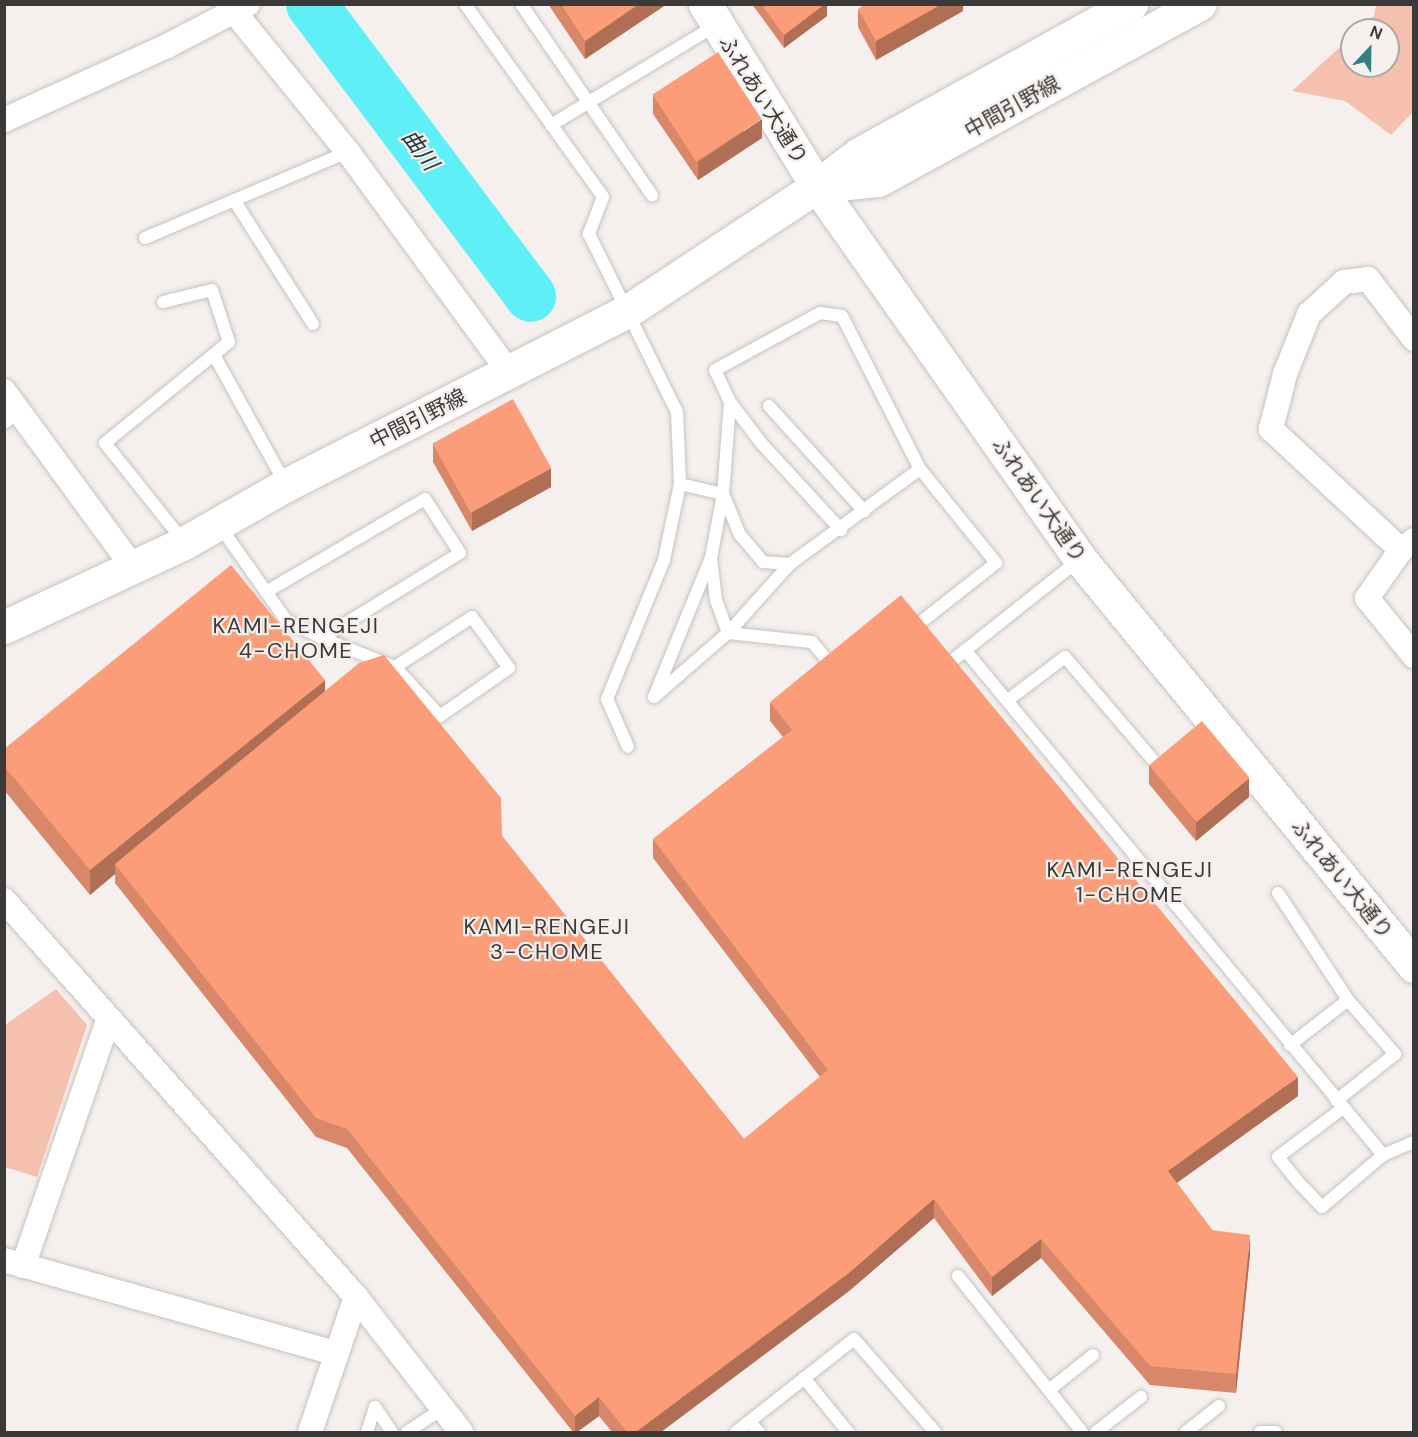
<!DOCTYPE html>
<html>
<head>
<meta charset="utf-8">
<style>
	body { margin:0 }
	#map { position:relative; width:1418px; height:1437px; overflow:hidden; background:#f5f0ee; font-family:"DM Sans","Noto Sans JP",sans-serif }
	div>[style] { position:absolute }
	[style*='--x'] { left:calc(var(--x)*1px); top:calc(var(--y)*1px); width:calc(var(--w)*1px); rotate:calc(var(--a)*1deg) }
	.green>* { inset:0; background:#f5c0ad }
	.river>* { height:51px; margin:-25.5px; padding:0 25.5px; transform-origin:25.5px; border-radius:25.5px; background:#5ff0f7 }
	.roads { filter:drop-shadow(0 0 2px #c7c2c0) drop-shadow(0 0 2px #c7c2c0) }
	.lane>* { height:12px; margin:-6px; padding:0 6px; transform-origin:6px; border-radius:6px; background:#fff }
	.street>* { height:24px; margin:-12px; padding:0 12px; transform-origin:12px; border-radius:12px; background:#fff }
	.secondary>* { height:33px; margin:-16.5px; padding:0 16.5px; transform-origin:16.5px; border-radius:16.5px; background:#fff }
	.primary>* { height:33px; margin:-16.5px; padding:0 16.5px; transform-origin:16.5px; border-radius:16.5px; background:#fff }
	.wall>* { inset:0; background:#d98769 }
	.shaded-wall>* { inset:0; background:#b06e55 }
	.building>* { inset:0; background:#fc9d7a; transform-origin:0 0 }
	span { translate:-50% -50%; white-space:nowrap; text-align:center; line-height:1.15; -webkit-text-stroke:4.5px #f5f0ee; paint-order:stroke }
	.street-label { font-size:21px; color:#3c3a39 }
	.water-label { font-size:22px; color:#223b3c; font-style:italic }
	.neighbourhood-label { font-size:22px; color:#3c3a39; letter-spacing:1.5px }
	.frame { position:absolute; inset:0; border:6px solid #3c3a39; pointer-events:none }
	.north { position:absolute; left:1340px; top:18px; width:60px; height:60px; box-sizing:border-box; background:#f5f0ee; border:2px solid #aba7a6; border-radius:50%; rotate:22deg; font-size:16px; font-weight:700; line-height:24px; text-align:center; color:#3c3a39 }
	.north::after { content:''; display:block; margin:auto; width:21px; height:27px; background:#367f82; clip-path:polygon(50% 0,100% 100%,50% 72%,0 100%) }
</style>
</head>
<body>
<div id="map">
	<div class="green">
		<i style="clip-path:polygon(1376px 5px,1413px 5px,1413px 112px,1391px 135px,1345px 101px,1292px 91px,1352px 36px,1352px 66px,1388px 66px,1388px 30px,1358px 30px,1374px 16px)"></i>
		<i style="clip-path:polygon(56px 989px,87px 1025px,37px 1177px,5px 1167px,5px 1025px)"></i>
	</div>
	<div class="river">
		<i style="--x:311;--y:4;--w:365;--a:53.1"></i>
	</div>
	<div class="roads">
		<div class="lane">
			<i style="--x:465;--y:4;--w:237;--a:54.4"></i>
			<i style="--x:603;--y:197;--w:40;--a:111"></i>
			<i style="--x:589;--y:234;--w:199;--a:63.7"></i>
			<i style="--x:677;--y:412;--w:72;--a:87.6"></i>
			<i style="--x:680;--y:484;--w:78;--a:101.9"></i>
			<i style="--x:664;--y:560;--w:150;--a:112.3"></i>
			<i style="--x:607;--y:699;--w:52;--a:66.4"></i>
			<i style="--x:521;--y:4;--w:232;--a:55.6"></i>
			<i style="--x:551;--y:125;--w:193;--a:-31.2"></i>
			<i style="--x:234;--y:200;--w:147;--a:57.5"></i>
			<i style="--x:145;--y:238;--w:220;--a:-23"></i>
			<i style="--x:163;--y:302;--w:50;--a:-13.8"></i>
			<i style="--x:212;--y:290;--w:55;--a:71.9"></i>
			<i style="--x:229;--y:342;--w:160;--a:140.8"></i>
			<i style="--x:105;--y:443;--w:127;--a:51.4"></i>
			<i style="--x:214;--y:355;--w:149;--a:61"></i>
			<i style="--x:730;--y:402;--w:53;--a:52.7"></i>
			<i style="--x:762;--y:444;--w:117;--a:47.4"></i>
			<i style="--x:769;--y:406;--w:142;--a:47.9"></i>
			<i style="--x:4;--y:423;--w:18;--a:-34"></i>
			<i style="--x:680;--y:484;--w:44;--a:13.1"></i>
			<i style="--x:723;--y:494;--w:65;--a:100.6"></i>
			<i style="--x:711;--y:558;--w:42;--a:83.2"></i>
			<i style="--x:716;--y:600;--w:35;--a:70"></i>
			<i style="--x:728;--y:633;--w:84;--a:6.1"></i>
			<i style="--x:812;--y:642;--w:35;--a:50"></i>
			<i style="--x:219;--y:525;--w:116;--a:54.8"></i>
			<i style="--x:286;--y:620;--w:40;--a:26.6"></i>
			<i style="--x:322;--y:638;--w:79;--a:21.7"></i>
			<i style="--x:395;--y:667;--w:92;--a:-33"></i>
			<i style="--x:472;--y:617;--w:63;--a:54"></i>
			<i style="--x:509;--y:668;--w:84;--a:145.2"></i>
			<i style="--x:440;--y:716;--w:67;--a:-132.6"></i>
			<i style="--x:710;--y:560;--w:148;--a:112.2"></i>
			<i style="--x:654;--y:697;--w:98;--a:-40.9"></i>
			<i style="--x:728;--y:633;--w:93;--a:-48.1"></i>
			<i style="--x:790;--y:564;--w:161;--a:-36.2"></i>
			<i style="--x:790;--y:564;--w:27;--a:-176"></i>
			<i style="--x:763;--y:562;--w:35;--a:-130"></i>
			<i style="--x:740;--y:535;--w:44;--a:-112.5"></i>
			<i style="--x:723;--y:494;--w:92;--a:-85.6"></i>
			<i style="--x:730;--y:402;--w:35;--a:-115"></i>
			<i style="--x:715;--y:370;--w:119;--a:-28.5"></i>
			<i style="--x:820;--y:313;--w:22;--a:8"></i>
			<i style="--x:842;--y:316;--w:172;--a:63"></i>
			<i style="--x:920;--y:469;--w:121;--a:51"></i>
			<i style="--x:996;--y:563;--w:108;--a:141.8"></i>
			<i style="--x:266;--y:592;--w:184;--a:-30.3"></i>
			<i style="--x:425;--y:499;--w:64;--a:57.1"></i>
			<i style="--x:460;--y:553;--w:162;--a:148.4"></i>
			<i style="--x:965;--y:650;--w:656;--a:50.38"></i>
			<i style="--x:1383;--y:1155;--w:34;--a:-23"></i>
			<i style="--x:943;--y:668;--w:174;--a:-38.5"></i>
			<i style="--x:1008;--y:700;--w:71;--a:-37"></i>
			<i style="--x:1065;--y:657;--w:134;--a:49.5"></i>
			<i style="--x:1278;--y:893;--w:128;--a:56.8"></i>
			<i style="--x:1348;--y:1000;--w:72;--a:49"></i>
			<i style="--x:1395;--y:1054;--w:75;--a:141.5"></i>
			<i style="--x:1290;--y:1045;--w:73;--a:-37.8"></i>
			<i style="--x:1343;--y:1108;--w:81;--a:143"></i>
			<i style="--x:1278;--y:1157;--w:33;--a:51"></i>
			<i style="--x:1299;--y:1183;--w:33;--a:46"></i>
			<i style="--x:1322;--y:1207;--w:80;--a:-40.4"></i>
			<i style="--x:958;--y:1276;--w:199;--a:51.5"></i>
			<i style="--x:804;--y:1378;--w:70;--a:50.8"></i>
			<i style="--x:1049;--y:1390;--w:56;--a:-38.5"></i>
			<i style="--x:750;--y:1422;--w:13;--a:48"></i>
			<i style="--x:367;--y:1432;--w:26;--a:-72"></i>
			<i style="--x:375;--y:1407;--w:30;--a:56"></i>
			<i style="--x:407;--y:1432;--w:42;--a:-33.3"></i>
			<i style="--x:736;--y:1432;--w:150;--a:-38.2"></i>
			<i style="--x:854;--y:1339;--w:123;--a:48.9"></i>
			<i style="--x:1096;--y:1432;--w:57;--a:-37.9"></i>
			<i style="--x:1186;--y:1432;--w:42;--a:-38.2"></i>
			<i style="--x:1260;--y:1432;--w:16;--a:0"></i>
		</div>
		<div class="street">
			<i style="--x:228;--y:4;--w:191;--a:51"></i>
			<i style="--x:348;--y:152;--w:274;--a:53.8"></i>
			<i style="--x:4;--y:120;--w:179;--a:-24.4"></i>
			<i style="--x:167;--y:46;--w:91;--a:-27.4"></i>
			<i style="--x:4;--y:391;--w:218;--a:53.8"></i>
			<i style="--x:1414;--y:540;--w:16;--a:142"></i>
			<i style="--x:1401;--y:550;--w:59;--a:125.3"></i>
			<i style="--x:1367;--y:598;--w:75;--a:51"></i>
			<i style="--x:1401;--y:550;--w:178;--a:-137.1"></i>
			<i style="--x:1271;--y:429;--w:57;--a:-75.7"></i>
			<i style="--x:1285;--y:374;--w:65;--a:-68.2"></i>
			<i style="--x:1309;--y:314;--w:47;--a:-42.4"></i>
			<i style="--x:1344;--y:282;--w:24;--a:-7"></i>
			<i style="--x:1368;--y:279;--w:76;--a:52.5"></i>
			<i style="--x:4;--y:900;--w:531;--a:48.44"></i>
			<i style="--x:356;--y:1297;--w:171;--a:52.1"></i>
			<i style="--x:4;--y:1260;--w:344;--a:15.7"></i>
			<i style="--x:23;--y:1266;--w:259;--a:-70.9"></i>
			<i style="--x:310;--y:1432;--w:143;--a:-71.2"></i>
		</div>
		<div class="secondary">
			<i style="--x:705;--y:4;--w:214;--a:58.4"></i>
			<i style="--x:817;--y:186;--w:456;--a:54.8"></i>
			<i style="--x:1080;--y:559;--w:527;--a:50.63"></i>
		</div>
		<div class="primary">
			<i style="--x:817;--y:186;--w:61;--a:-5.6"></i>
			<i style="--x:878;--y:180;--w:367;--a:-28.7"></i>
			<i style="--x:4;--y:627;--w:199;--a:-25"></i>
			<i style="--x:184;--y:543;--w:117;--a:-29.6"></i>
			<i style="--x:286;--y:485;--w:381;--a:-27"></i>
			<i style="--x:626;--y:312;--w:229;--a:-33.4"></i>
			<i style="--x:817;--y:186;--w:53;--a:-37.3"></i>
			<i style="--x:859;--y:154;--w:311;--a:-28.9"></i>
		</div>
	</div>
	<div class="wall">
		<i style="clip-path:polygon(548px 4px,667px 4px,585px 59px)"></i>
		<i style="clip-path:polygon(752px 4px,827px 4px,827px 16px,784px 48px)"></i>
		<i style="clip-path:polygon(963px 4px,963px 11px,876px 60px,858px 27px,858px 9px)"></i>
		<i style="clip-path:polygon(653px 95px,762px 138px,698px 180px,653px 114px)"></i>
		<i style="clip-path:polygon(433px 444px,551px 487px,472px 531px,433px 462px)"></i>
		<i style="clip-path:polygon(325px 691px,502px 836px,744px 1139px,820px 1077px,653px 858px,653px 839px,783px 737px,770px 721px,770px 702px,1298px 1096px,1177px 1183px,1212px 1230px,1250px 1254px,1236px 1393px,1150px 1385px,1041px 1258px,992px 1296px,934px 1218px,849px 1291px,661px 1432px,612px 1432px,599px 1416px,577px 1432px,573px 1432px,347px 1148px,316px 1137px,115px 883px,115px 874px,90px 895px,4px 790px,4px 749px)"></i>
		<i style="clip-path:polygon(1149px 765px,1249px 797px,1196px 841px,1149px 784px)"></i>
	</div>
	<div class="shaded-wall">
		<i style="clip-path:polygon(639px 4px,667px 4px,585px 59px,585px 41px)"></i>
		<i style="clip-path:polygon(825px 4px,827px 4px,827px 16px,784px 48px,784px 35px)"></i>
		<i style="clip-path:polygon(942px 4px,963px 4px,963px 11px,876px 60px,876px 41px)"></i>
		<i style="clip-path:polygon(762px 119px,762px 138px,698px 180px,698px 162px)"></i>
		<i style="clip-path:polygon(551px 468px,551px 487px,472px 531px,472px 512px)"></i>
		<i style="clip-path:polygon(325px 680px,325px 705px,115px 864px,115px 874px,90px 895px,90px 870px)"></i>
		<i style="clip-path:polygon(1249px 778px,1249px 797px,1196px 841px,1196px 822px)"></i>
		<i style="clip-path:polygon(1298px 1077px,1298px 1096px,1168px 1189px,1168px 1171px)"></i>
		<i style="clip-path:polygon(934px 1199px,934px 1218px,849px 1291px,661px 1432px,636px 1432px)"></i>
		<i style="clip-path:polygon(1250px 1235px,1250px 1254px,1236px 1393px,1236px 1374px)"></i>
		<i style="clip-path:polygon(1041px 1239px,1041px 1258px,992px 1296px,992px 1277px)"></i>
		<i style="clip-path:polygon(599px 1397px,599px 1416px,577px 1432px,575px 1432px,575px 1416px)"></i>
	</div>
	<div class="building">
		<i style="clip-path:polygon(561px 4px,639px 4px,585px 41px)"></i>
		<i style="clip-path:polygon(761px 4px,825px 4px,784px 35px)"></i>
		<i style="clip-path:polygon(865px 4px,942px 4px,876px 41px,858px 9px)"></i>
		<i style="left:718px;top:52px;width:80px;height:78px;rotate:57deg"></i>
		<i style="left:513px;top:399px;width:79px;height:92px;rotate:61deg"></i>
		<i style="clip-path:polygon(231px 565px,325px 680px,90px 870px,4px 766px,4px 749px)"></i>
		<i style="clip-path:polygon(901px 595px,1298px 1077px,1168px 1171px,1212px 1230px,1250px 1235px,1236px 1374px,1150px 1366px,1041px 1239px,992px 1277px,934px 1199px,849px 1273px,636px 1432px,627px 1432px,599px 1397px,575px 1416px,347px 1129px,316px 1118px,115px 864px,359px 663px,384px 655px,501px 798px,502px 836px,744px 1139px,828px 1070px,653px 839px,792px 730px,770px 702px)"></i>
		<i style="left:1202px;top:721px;width:74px;height:69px;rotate:50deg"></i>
	</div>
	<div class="street-label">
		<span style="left:763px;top:100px;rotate:58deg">ふれあい大通り</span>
		<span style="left:1012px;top:107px;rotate:-29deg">中間引野線</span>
		<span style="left:418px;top:419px;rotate:-27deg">中間引野線</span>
		<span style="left:1039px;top:500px;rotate:55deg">ふれあい大通り</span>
		<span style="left:1342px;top:879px;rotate:51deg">ふれあい大通り</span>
	</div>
	<div class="water-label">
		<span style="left:420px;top:150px;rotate:53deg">曲川</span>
	</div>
	<div class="neighbourhood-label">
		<span style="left:296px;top:638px">KAMI-RENGEJI<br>4-CHOME</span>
		<span style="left:1130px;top:882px">KAMI-RENGEJI<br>1-CHOME</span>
		<span style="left:547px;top:939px">KAMI-RENGEJI<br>3-CHOME</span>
	</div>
	<div class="frame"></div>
	<div class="north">N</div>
</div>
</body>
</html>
